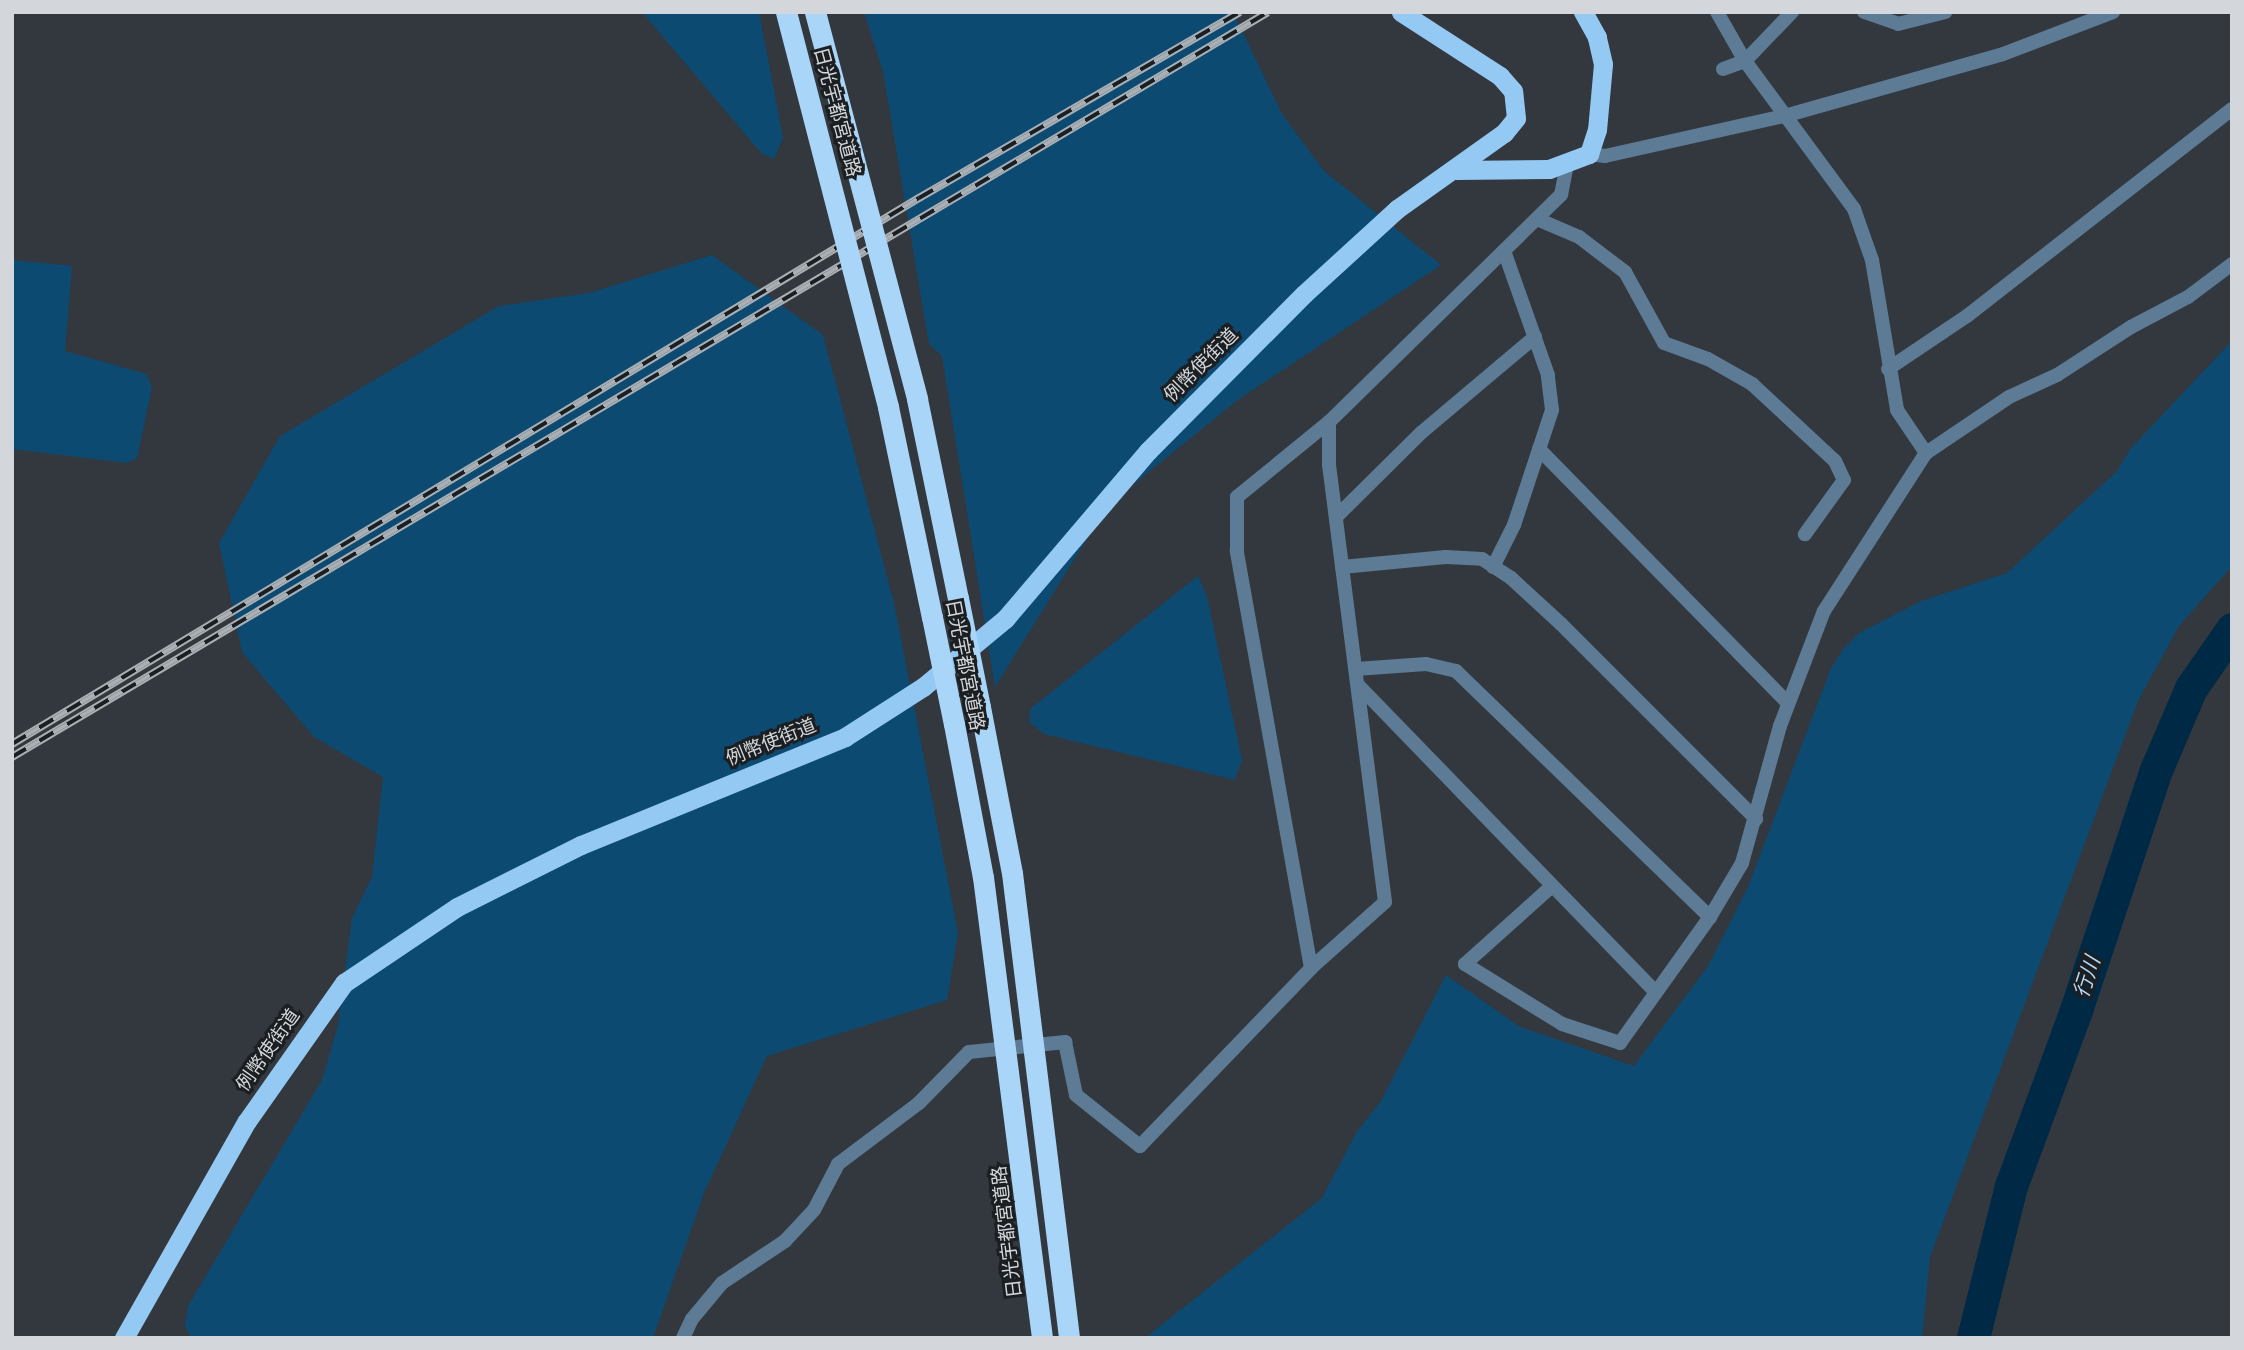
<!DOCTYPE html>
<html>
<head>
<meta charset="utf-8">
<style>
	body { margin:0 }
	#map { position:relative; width:2244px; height:1350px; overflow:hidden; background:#32383e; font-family:Figtree,"Noto Sans JP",sans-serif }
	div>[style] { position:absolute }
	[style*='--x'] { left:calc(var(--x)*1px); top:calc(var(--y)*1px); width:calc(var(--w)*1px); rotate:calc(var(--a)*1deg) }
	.green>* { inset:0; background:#0d4a71 }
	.river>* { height:33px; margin:-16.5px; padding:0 16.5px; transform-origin:16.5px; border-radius:16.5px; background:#002946 }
	.minor>* { height:14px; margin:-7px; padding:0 7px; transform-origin:7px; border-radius:7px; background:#5d7b94 }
	.trunk>* { height:19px; margin:-9.5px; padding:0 9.5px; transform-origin:9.5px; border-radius:9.5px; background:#94c9f4 }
	.motorway>* { height:21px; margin:-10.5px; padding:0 10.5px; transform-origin:10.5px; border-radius:10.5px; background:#a9d5f9 }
	.rail>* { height:8px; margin-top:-4px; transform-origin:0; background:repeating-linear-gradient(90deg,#1c1f22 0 16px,#aaafb3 0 32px); box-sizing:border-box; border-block:2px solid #aaafb3 }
	.motorway-bridge>* { height:21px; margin:-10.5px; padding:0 10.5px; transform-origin:10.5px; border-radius:10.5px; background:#a9d5f9 }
	span { translate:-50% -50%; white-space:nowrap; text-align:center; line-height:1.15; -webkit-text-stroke:6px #1c1f22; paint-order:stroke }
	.street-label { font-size:19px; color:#d3d7db }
	.water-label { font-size:21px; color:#b2d7f6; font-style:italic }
	.frame { position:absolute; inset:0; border:14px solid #d3d7db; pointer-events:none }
</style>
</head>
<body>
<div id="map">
	<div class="green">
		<i style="clip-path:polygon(642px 12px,759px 12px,783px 138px,774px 159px,762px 154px)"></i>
		<i style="clip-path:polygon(864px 12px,1233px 12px,1282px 114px,1324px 171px,1441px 265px,1239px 399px,1135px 483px,1124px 479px,995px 687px,942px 356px,929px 344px,883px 72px)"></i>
		<i style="clip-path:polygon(712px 255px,823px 335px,894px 603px,958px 933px,947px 1000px,767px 1056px,704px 1193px,653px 1338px,191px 1338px,185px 1327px,188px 1306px,322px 1080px,338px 1025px,352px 918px,372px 877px,383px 777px,314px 737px,242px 652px,219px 543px,280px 436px,499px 306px,589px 293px)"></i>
		<i style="clip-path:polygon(12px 260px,72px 266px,65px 351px,146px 374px,152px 387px,137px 458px,127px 463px,12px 449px)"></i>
		<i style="clip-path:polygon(2232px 341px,2232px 566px,2179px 626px,2138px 701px,1930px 1257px,1922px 1338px,1145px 1338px,1322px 1198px,1356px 1133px,1381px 1101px,1446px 975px,1520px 1027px,1634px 1066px,1708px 966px,1748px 887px,1831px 668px,1844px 648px,1859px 633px,1921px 601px,2007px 573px,2116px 472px,2131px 448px)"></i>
		<i style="clip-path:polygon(1198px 576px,1207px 597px,1242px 760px,1235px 780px,1044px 734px,1029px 722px,1030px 709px)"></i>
	</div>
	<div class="river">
		<i style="--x:1973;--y:1338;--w:157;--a:-76"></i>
		<i style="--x:2011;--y:1186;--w:188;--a:-69.7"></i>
		<i style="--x:2076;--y:1010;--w:253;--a:-71.6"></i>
		<i style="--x:2156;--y:770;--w:89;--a:-66.9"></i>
		<i style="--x:2191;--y:688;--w:72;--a:-55.2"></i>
	</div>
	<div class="minor">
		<i style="--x:1717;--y:12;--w:56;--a:60.3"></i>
		<i style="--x:1745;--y:61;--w:184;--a:53.6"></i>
		<i style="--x:1854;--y:209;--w:54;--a:70.6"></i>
		<i style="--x:1872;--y:260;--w:152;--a:80.5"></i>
		<i style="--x:1897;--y:410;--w:52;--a:56"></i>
		<i style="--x:1864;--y:12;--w:36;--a:19"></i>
		<i style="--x:1898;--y:24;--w:49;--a:-14.3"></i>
		<i style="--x:1723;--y:69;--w:23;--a:-20"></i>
		<i style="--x:1745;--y:61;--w:68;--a:-46.2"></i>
		<i style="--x:1589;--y:154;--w:16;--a:7"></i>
		<i style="--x:1605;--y:156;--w:188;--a:-12.6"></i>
		<i style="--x:1788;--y:115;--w:223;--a:-15.8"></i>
		<i style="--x:2003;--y:54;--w:118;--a:-20.9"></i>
		<i style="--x:1537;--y:219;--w:46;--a:23.2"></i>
		<i style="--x:1579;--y:237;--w:58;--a:37.3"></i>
		<i style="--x:1625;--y:272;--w:81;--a:61.2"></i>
		<i style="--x:1664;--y:343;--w:47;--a:20"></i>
		<i style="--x:1708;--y:359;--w:51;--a:29.6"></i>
		<i style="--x:1752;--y:384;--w:113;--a:42.9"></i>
		<i style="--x:1835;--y:461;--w:21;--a:65"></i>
		<i style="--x:1844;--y:480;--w:67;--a:125.8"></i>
		<i style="--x:1888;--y:369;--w:95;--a:-33.9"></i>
		<i style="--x:1967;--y:316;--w:336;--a:-38"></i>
		<i style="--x:1539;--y:449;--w:356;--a:45.6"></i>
		<i style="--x:1336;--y:517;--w:121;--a:-44.7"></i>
		<i style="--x:1422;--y:432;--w:148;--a:-40.1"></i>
		<i style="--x:1342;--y:567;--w:104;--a:-5.5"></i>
		<i style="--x:1446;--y:557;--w:36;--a:3"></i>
		<i style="--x:1482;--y:559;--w:35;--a:33"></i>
		<i style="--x:1511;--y:578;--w:68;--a:42.6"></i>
		<i style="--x:1561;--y:624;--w:276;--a:45"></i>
		<i style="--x:1493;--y:567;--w:47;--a:-63.4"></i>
		<i style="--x:1514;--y:525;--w:121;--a:-71.7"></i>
		<i style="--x:1552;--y:410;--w:35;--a:-97"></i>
		<i style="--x:1548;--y:375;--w:132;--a:-109.5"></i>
		<i style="--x:1356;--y:669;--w:70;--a:-4.1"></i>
		<i style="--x:1426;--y:664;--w:31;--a:13"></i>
		<i style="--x:1456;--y:671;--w:354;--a:44.1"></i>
		<i style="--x:1359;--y:686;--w:426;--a:45.9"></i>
		<i style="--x:1552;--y:886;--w:117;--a:138.1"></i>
		<i style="--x:1465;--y:964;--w:114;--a:31.7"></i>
		<i style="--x:1562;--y:1024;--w:61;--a:18.1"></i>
		<i style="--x:1620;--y:1043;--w:155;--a:-54.5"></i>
		<i style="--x:1710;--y:917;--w:63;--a:-59.3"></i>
		<i style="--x:1742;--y:863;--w:142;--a:-74.5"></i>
		<i style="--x:1780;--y:726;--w:123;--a:-69.1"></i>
		<i style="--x:1824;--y:611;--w:188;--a:-57.2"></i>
		<i style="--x:1926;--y:453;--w:100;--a:-34"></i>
		<i style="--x:2009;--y:397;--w:53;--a:-24.6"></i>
		<i style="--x:2057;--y:375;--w:88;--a:-33"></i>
		<i style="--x:2131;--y:327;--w:64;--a:-27.8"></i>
		<i style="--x:2188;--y:297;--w:55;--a:-36.9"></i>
		<i style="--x:1311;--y:968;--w:424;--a:-100.1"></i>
		<i style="--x:1237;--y:551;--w:54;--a:-90"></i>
		<i style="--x:1237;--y:497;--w:119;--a:-39.2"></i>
		<i style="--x:683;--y:1338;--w:21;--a:-65"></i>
		<i style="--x:692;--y:1319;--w:47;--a:-50.2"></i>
		<i style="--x:722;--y:1283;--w:76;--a:-33.7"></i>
		<i style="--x:785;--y:1241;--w:42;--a:-46.9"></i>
		<i style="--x:814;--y:1210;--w:52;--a:-62.4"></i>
		<i style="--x:838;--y:1164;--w:101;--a:-37"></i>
		<i style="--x:919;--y:1103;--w:71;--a:-45.6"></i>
		<i style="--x:969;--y:1052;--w:97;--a:-5.9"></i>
		<i style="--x:1065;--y:1042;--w:54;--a:78.3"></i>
		<i style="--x:1076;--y:1095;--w:82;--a:38.6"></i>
		<i style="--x:1140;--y:1146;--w:247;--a:-46.1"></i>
		<i style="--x:1311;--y:968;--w:99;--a:-41.7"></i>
		<i style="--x:1385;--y:902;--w:442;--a:-97.3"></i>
		<i style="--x:1329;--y:464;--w:42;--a:-90"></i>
		<i style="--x:1329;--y:422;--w:325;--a:-44.4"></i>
		<i style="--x:1561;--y:195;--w:31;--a:-79"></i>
	</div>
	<div class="trunk">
		<i style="--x:1456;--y:170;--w:93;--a:-0.6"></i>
		<i style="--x:1549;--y:169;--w:43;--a:-20.6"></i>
		<i style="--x:1589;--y:154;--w:25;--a:-72"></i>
		<i style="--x:1597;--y:130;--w:66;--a:-84.8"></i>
		<i style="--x:1603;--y:64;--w:28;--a:-103"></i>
		<i style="--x:1597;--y:37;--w:29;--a:-119"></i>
		<i style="--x:124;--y:1338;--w:249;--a:-60.5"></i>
		<i style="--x:247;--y:1121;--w:169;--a:-54.9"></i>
		<i style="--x:344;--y:983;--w:136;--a:-33.9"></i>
		<i style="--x:457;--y:907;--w:139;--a:-26.6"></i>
		<i style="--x:581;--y:845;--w:285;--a:-22.2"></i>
		<i style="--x:845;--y:737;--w:93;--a:-32.7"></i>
		<i style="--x:923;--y:687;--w:107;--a:-39.7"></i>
		<i style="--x:1005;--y:619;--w:221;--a:-49.6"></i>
		<i style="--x:1148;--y:451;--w:221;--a:-45.2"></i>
		<i style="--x:1304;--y:294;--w:126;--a:-42.4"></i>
		<i style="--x:1397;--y:209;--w:131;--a:-35.4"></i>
		<i style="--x:1504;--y:133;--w:19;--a:-51"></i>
		<i style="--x:1516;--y:118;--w:27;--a:-96"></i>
		<i style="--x:1513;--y:91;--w:20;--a:-131"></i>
		<i style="--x:1500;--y:76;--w:118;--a:-147.1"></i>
	</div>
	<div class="motorway">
		<i style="--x:917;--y:399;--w:203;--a:78.4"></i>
		<i style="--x:888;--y:407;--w:215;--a:78.2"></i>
		<i style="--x:980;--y:707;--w:169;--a:79.1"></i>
		<i style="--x:954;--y:724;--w:156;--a:79.3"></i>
	</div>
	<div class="rail">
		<i style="--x:12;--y:744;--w:1059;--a:-31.05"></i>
		<i style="--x:919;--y:198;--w:371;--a:-30.1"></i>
		<i style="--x:12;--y:757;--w:1460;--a:-30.67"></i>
	</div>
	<div class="motorway-bridge">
		<i style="--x:786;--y:12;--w:408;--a:75.5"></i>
		<i style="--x:815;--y:12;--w:400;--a:75.2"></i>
		<i style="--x:958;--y:598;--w:111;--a:78.6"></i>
		<i style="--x:932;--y:617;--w:109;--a:78.4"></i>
		<i style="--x:1012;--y:873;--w:466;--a:83"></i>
		<i style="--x:983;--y:877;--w:464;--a:82.7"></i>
	</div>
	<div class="street-label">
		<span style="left:837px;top:112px;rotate:75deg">日光宇都宮道路</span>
		<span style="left:1201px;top:365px;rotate:-45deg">例幣使街道</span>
		<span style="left:965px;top:665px;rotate:79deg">日光宇都宮道路</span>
		<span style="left:771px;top:742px;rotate:-22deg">例幣使街道</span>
		<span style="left:268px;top:1050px;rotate:-55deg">例幣使街道</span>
		<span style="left:1007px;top:1232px;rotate:-97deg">日光宇都宮道路</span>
	</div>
	<div class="water-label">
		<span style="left:2087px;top:977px;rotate:-72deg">行川</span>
	</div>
	<div class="frame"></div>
</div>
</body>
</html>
